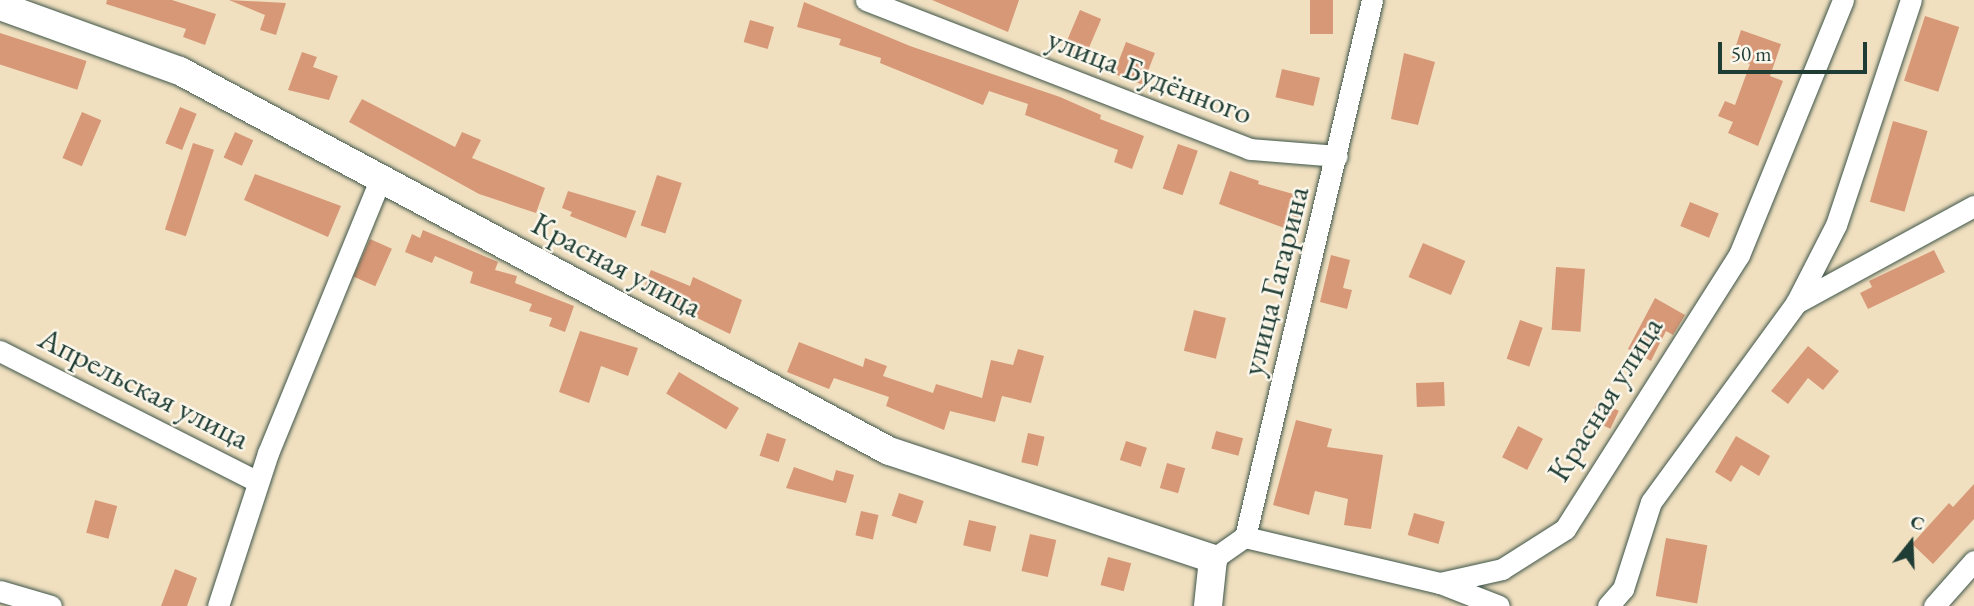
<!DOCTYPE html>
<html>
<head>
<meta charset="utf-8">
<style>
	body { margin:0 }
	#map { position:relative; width:1974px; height:606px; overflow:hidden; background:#f1e0c0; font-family:"EB Garamond",serif }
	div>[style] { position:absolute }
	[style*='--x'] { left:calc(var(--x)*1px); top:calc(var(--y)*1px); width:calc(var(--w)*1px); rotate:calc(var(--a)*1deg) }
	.building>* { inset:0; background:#d79877; transform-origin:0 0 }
	.roads { filter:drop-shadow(0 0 2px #3e5549) drop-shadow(0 0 2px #3e5549) }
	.minor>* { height:21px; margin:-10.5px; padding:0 10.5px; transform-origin:10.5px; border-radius:10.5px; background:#fff }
	.secondary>* { height:28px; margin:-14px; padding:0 14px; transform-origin:14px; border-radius:14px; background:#fff }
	span { translate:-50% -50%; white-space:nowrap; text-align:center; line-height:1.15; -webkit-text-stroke:5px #fbf7ec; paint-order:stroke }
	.street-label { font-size:32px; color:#1f3d34 }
	.north { position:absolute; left:1876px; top:508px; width:70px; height:70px; -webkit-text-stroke:5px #fbf7ec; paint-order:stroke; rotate:18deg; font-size:19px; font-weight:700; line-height:28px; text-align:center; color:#1f3d34 }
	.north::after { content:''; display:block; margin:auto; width:24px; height:32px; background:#1f3d34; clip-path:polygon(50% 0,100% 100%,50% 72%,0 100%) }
	.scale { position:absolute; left:1718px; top:42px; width:149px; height:32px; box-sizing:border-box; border:4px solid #1f3d34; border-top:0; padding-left:9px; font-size:21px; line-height:24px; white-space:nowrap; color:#1f3d34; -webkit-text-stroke:5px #fbf7ec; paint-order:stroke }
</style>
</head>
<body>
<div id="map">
	<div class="building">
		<i style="clip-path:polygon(107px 0,172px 0,216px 14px,205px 45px,183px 37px,186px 29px,106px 4px)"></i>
		<i style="clip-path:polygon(229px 0,286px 3px,276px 35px,260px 30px,265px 15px)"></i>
		<i style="clip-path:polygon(932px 0,1019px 0,1008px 32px)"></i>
		<i style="left:1310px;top:0;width:23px;height:34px"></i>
		<i style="clip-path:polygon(804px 2px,910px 46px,1060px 97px,1101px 115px,1100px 119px,1144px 136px,1132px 169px,1114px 162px,1118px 150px,1025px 115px,1028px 104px,989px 91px,983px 105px,880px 63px,881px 58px,839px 45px,841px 39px,797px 27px)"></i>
		<i style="left:1080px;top:10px;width:23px;height:46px;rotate:23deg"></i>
		<i style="left:1925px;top:16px;width:36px;height:68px;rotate:18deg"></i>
		<i style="left:750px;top:20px;width:25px;height:23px;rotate:16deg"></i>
		<i style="clip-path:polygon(1741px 30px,1781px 44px,1770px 76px,1783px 81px,1758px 146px,1728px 133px,1733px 122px,1718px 116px,1725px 101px,1735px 105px,1750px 64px,1732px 58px)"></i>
		<i style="left:0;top:33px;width:91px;height:30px;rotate:18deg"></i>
		<i style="left:1126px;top:42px;width:31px;height:34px;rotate:21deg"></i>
		<i style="clip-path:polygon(302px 52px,317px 57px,313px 67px,338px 76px,329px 100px,288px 90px)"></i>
		<i style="clip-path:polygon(1404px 53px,1435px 62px,1418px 125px,1391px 119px)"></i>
		<i style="left:1282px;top:69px;width:39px;height:29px;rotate:13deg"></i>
		<i style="clip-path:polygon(362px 99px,455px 147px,462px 132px,481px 140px,472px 158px,545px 188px,536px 213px,479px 194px,349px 122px)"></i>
		<i style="left:180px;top:107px;width:18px;height:39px;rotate:22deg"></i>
		<i style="left:82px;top:112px;width:21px;height:50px;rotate:23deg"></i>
		<i style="left:1893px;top:121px;width:36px;height:84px;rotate:16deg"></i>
		<i style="left:235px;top:132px;width:20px;height:28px;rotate:24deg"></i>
		<i style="left:193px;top:143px;width:22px;height:91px;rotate:18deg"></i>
		<i style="left:1178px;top:144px;width:21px;height:47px;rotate:19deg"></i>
		<i style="clip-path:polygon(1230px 171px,1259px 181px,1258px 184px,1304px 197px,1295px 232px,1219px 204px)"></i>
		<i style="clip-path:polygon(255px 174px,341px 206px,328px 237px,244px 200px)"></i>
		<i style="left:657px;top:175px;width:26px;height:53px;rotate:18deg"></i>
		<i style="clip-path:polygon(568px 191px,636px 211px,626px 238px,570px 216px,572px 212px,562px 208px)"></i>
		<i style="left:1690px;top:202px;width:31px;height:26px;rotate:22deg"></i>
		<i style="clip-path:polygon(423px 230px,498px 262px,495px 270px,517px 276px,515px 283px,574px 306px,565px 332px,549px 326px,552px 318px,529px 311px,532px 304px,470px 283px,473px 272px,435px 256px,432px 263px,405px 252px,412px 234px,420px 238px)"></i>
		<i style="left:370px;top:239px;width:24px;height:41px;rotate:24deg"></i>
		<i style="left:1423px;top:243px;width:46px;height:37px;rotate:23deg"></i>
		<i style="clip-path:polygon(1934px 250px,1945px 272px,1868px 309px,1860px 293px,1872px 287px,1869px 281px)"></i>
		<i style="clip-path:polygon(1331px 255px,1350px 260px,1343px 288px,1352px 290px,1347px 309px,1320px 302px)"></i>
		<i style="left:1556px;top:267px;width:29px;height:63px;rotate:4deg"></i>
		<i style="clip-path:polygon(651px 270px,690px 286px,693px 277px,742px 300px,730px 334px,642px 291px)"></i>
		<i style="clip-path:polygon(1655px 298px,1685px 315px,1673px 335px,1666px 331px,1651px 361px,1628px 349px)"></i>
		<i style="left:1194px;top:310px;width:33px;height:42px;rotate:14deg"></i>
		<i style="left:1520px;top:320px;width:24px;height:41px;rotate:19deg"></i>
		<i style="clip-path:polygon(580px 331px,638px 348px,628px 376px,601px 366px,589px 403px,559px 392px)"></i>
		<i style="clip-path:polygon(799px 342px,863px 367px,865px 358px,887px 366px,883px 376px,933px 393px,936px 384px,982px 398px,991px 360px,1013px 365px,1018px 349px,1044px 356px,1031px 403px,1002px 396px,995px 422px,950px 411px,944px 430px,886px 406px,889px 397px,834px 378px,829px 389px,787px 372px)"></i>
		<i style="clip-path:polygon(1808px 346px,1839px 371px,1823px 390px,1808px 378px,1788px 404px,1771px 391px)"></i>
		<i style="left:679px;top:372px;width:70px;height:25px;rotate:31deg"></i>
		<i style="left:1444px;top:382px;width:24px;height:28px;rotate:88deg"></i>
		<i style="left:1598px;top:401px;width:23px;height:20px;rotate:25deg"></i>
		<i style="clip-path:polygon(1296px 420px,1332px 429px,1327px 447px,1383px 455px,1371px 529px,1344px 525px,1348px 499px,1315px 491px,1309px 515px,1273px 505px)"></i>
		<i style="left:1518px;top:426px;width:28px;height:35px;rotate:27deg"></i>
		<i style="left:1216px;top:431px;width:28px;height:18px;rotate:15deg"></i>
		<i style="left:767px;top:433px;width:20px;height:24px;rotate:18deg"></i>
		<i style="left:1028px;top:433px;width:17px;height:30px;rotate:13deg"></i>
		<i style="clip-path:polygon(1736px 436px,1770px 456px,1759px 476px,1741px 465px,1731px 482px,1715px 472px)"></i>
		<i style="left:1126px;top:441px;width:22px;height:20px;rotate:18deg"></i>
		<i style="left:1167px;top:463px;width:19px;height:26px;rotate:16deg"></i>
		<i style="clip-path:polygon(794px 467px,833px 481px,836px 470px,854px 475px,846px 503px,786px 488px)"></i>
		<i style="clip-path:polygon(1974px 484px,1974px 519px,1933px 564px,1912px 544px,1949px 503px,1953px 507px)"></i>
		<i style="left:899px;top:493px;width:26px;height:24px;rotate:18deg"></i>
		<i style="left:95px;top:500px;width:23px;height:34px;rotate:15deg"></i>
		<i style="left:861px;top:511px;width:18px;height:25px;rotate:13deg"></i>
		<i style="left:1414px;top:513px;width:32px;height:23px;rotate:16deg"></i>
		<i style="left:969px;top:520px;width:28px;height:26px;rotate:13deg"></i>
		<i style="left:1030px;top:534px;width:27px;height:38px;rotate:13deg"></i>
		<i style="left:1666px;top:538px;width:42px;height:59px;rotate:10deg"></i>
		<i style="left:1108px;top:557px;width:24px;height:29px;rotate:15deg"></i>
		<i style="clip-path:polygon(175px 569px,197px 578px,187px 606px,161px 606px)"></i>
	</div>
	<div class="roads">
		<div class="minor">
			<i style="--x:866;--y:0;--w:412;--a:21.2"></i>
			<i style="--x:1250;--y:149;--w:87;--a:4.6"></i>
			<i style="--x:1796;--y:303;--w:203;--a:-28.6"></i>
			<i style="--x:0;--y:351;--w:289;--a:26.9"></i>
			<i style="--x:1245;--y:537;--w:200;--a:13.3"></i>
			<i style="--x:1440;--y:583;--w:64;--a:-12.7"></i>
			<i style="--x:1502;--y:569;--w:75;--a:-32.4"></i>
			<i style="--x:1565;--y:529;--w:325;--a:-57.6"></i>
			<i style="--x:1739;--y:255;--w:275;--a:-67.8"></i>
			<i style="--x:1213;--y:559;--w:39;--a:-35"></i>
			<i style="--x:1245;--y:537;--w:552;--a:-76.69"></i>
			<i style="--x:1440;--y:583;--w:63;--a:21.3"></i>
			<i style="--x:0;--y:591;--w:53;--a:16.4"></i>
			<i style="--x:218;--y:606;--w:161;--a:-71.9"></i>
			<i style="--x:268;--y:453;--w:297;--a:-67.7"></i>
			<i style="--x:1608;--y:606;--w:23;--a:-49"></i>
			<i style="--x:1623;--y:589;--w:91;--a:-72.2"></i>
			<i style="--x:1651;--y:502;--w:246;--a:-53.9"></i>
			<i style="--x:1796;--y:303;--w:88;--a:-62.9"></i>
			<i style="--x:1836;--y:225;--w:237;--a:-71.6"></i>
			<i style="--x:1934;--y:606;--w:60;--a:-48.4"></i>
		</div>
		<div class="secondary">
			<i style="--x:0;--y:6;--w:191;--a:19.9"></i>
			<i style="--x:180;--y:71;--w:804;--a:28.19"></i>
			<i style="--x:889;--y:451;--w:342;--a:18.4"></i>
			<i style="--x:1213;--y:559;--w:47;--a:96.1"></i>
		</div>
	</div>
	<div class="street-label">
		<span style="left:1150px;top:76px;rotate:21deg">улица Будённого</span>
		<span style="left:617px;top:265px;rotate:28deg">Красная улица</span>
		<span style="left:1275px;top:281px;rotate:-76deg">улица Гагарина</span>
		<span style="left:144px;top:388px;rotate:27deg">Апрельская улица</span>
		<span style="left:1605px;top:399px;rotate:-58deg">Красная улица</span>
	</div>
	<div class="north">С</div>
	<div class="scale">50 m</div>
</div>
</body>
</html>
